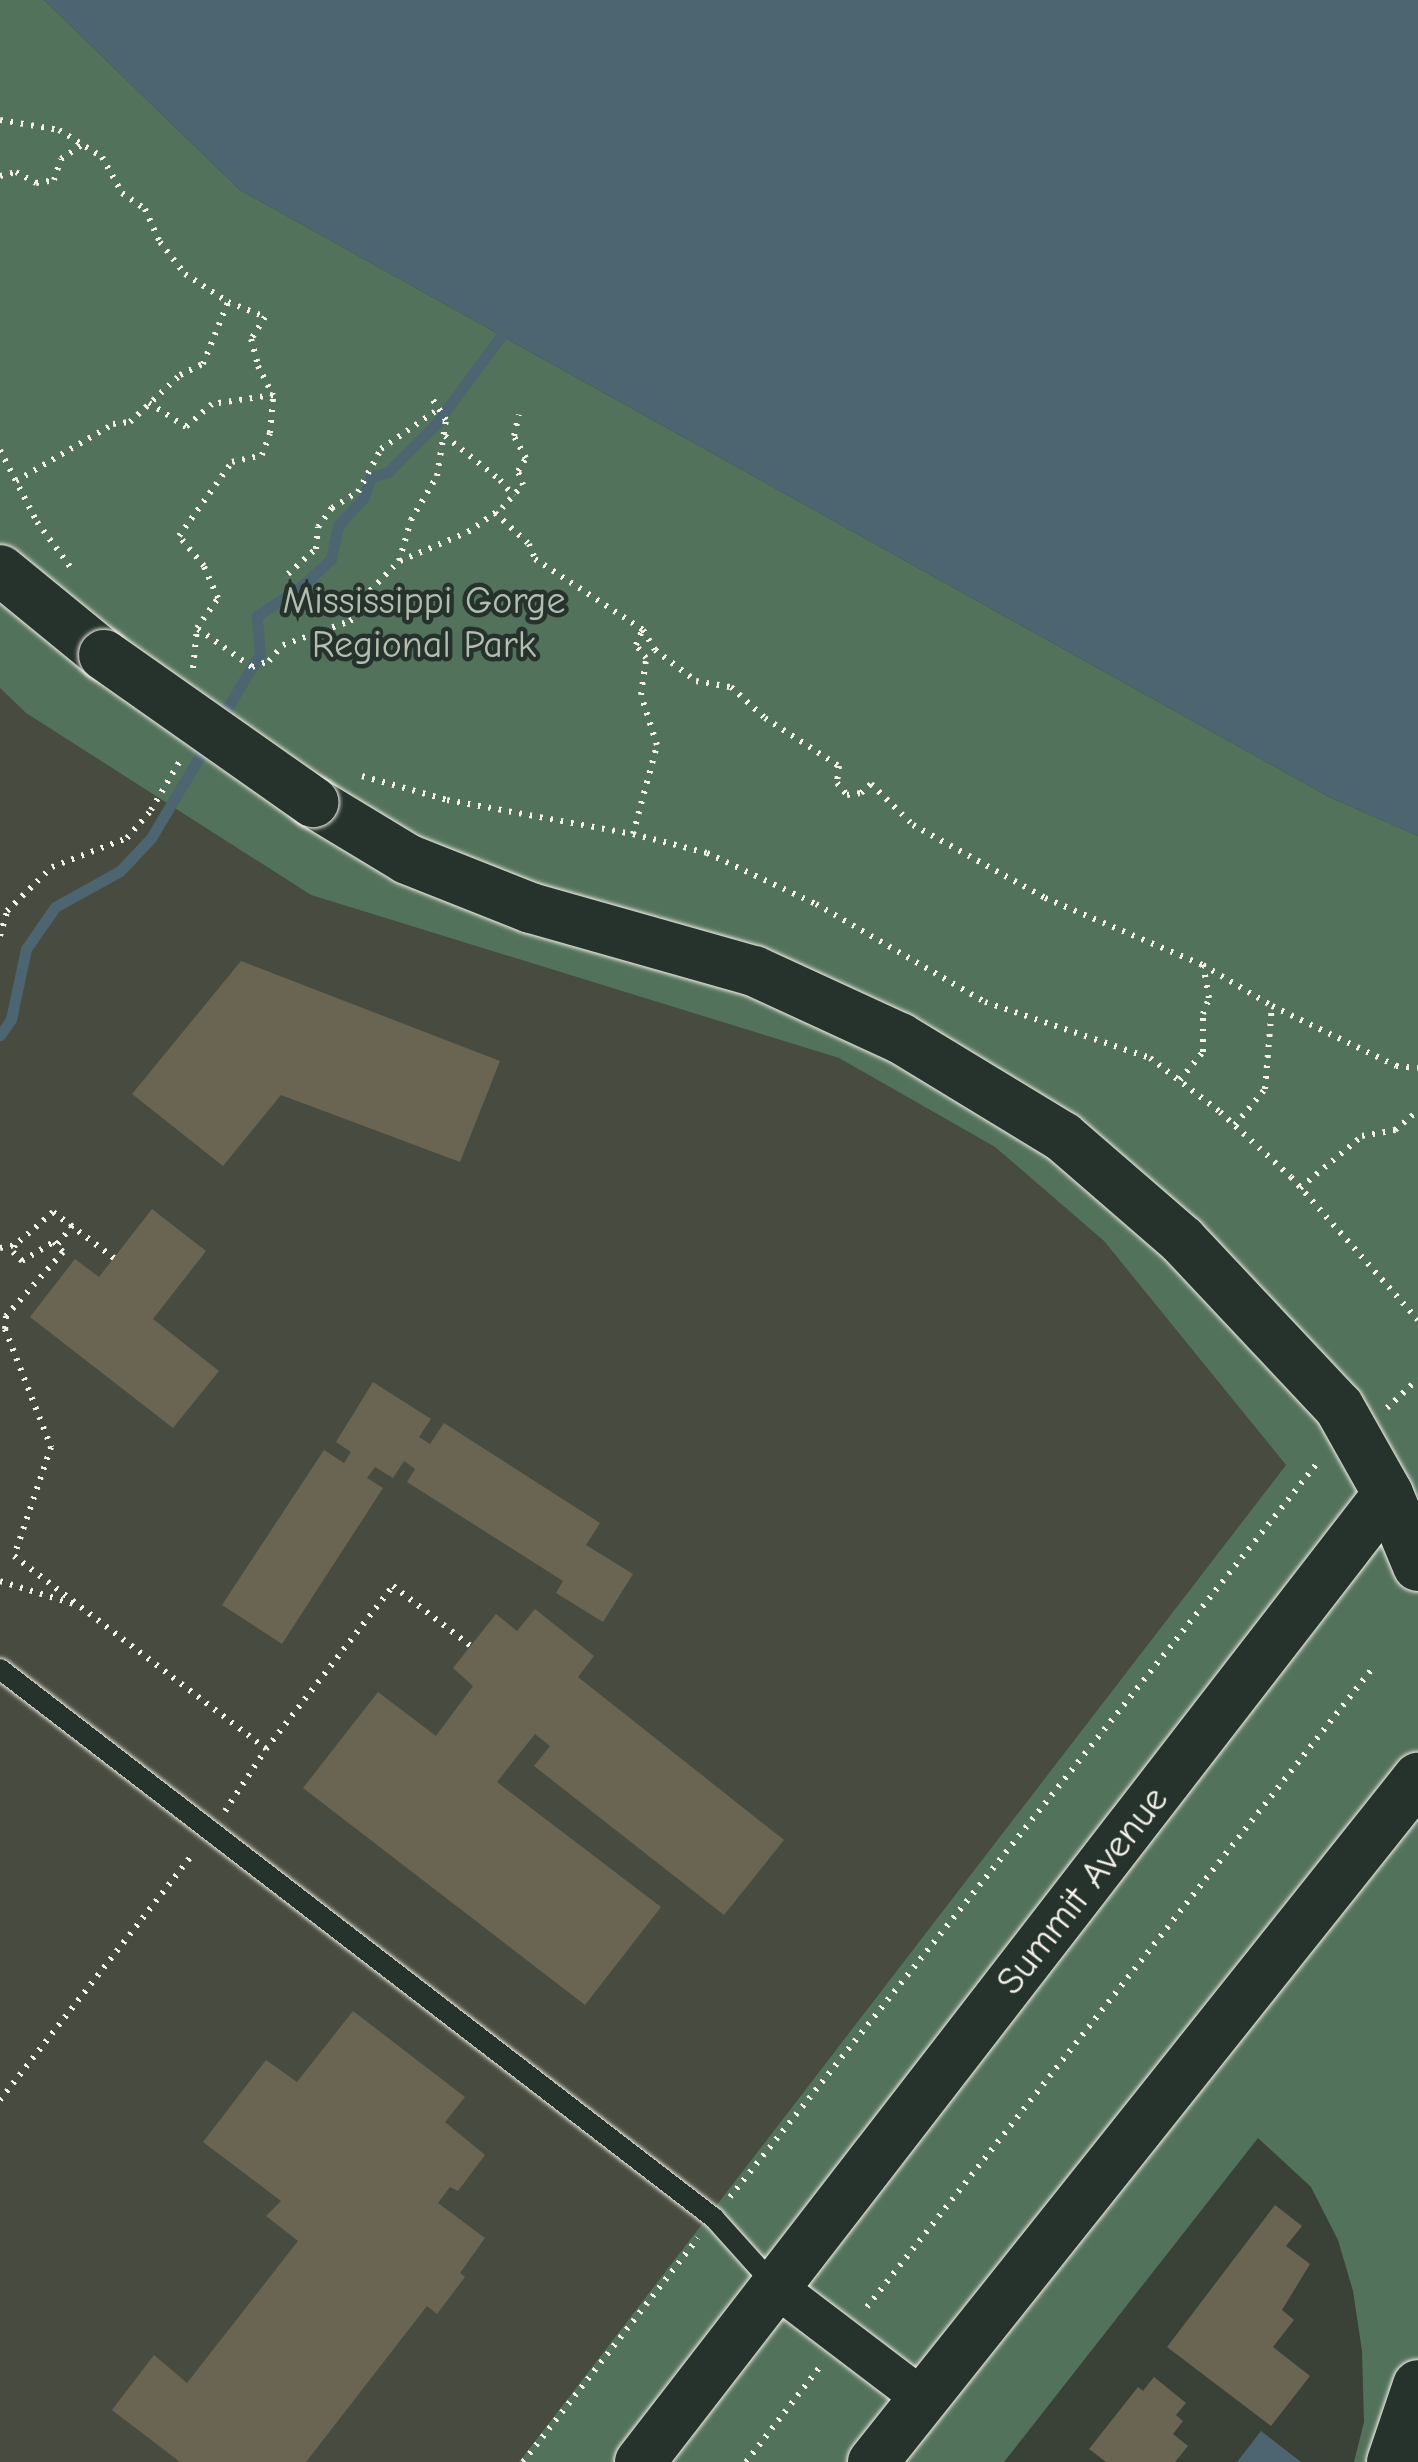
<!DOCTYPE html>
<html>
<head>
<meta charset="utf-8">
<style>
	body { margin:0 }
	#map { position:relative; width:1418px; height:2462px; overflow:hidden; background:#3a4238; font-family:"Comic Neue",sans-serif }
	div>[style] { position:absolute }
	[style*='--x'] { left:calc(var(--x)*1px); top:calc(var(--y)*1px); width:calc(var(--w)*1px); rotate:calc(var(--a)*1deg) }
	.built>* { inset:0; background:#484c40 }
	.green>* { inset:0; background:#53725c }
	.water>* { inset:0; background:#4d6571 }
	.stream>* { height:11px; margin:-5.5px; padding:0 5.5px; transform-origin:5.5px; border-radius:5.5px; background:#4d6571 }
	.building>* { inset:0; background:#6a6452 }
	.path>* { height:6px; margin-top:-3px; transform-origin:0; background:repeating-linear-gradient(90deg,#f4f1e8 0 2.5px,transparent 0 10.5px) }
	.roads { filter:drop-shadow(0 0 2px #f4f1e8) drop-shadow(0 0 2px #f4f1e8) }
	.service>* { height:20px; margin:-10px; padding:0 10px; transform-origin:10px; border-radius:10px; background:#26332d }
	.minor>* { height:40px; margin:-20px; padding:0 20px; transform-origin:20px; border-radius:20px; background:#26332d }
	.tertiary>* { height:50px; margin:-25px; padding:0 25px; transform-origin:25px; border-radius:25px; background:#26332d }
	.bridges { filter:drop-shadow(0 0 2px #f4f1e8) drop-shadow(0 0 2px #f4f1e8) }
	.tertiary-bridge>* { height:50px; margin:-25px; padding:0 25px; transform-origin:25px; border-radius:25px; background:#26332d }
	span { translate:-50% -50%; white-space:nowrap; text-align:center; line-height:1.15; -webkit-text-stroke:9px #26332d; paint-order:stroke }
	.park-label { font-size:38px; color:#b4beb0 }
	.street-label { font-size:38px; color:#f4f1e8 }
</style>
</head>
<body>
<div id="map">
	<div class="built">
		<i style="clip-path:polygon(0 688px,26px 713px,311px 895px,839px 1058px,995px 1147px,1104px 1241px,1286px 1465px,519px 2462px,0 2462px)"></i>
	</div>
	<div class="green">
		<i style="clip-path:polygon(0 0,44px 0,240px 190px,1329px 797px,1418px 836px,1418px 2462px,1354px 2462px,1364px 2422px,1362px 2351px,1353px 2291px,1338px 2240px,1311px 2187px,1258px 2138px,1004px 2462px,519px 2462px,1286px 1465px,1104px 1241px,995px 1147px,839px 1058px,311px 895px,26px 713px,0 688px)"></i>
	</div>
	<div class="water">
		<i style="clip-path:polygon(44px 0,1418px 0,1418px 836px,1329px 797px,240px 190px)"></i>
		<i style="clip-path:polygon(1261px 2431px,1301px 2462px,1237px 2462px)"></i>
	</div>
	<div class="stream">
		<i style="--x:218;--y:723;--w:81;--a:-58.7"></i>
		<i style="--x:260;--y:654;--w:38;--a:-95"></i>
		<i style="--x:257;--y:616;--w:54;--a:-33.7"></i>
		<i style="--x:302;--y:586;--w:40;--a:-43"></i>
		<i style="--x:331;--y:559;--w:34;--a:-78"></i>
		<i style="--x:338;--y:526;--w:39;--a:-48"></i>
		<i style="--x:364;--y:497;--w:21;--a:-71"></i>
		<i style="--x:371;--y:477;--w:18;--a:-16"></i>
		<i style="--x:388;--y:472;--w:68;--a:-45"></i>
		<i style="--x:436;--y:424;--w:109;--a:-53.5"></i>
		<i style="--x:0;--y:1035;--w:19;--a:-55"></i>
		<i style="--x:11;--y:1019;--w:72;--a:-77.9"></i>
		<i style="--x:26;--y:949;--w:51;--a:-55.4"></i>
		<i style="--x:55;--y:907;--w:74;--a:-29"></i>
		<i style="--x:120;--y:871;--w:45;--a:-46.8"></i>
		<i style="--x:151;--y:838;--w:109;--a:-59.2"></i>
	</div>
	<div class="building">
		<i style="clip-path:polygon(241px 961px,500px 1061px,460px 1162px,281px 1095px,223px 1166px,132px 1094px)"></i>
		<i style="clip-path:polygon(152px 1209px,206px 1251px,153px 1319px,219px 1371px,173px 1428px,30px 1317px,75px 1259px,99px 1277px)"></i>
		<i style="clip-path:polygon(373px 1382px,431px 1419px,419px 1437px,430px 1444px,444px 1423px,600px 1523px,586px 1545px,633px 1574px,603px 1622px,556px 1593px,563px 1581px,407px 1482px,415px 1469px,404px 1461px,393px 1478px,375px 1467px,367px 1478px,383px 1488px,282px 1644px,222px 1605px,324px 1450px,344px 1463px,351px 1452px,336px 1442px)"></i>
		<i style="clip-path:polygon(535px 1609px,594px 1656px,578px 1677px,784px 1840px,724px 1915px,534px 1766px,550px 1746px,535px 1734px,497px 1782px,661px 1907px,585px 2005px,303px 1788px,378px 1692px,436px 1736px,473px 1686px,453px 1668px,496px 1614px,517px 1631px)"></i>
		<i style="clip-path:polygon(353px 2011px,465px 2097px,445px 2122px,485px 2155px,458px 2191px,450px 2187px,438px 2203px,485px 2238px,460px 2273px,465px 2277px,437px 2314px,427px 2306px,306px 2462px,180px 2462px,112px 2410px,154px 2355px,187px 2383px,298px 2241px,266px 2216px,281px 2201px,203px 2142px,266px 2060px,297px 2082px)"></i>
		<i style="clip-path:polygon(1275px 2205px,1302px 2226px,1286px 2246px,1310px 2264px,1282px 2310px,1294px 2320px,1273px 2347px,1310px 2376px,1271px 2426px,1167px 2347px)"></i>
		<i style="clip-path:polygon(1154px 2377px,1186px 2403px,1176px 2415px,1183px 2421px,1173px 2434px,1188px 2446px,1175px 2462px,1106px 2462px,1089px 2449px,1138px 2387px,1143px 2391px)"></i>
	</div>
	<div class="path">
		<i style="--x:0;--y:120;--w:60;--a:9.6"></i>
		<i style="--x:59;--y:130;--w:51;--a:32.1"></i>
		<i style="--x:102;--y:157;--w:41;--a:60.9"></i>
		<i style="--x:122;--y:193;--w:28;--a:35"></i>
		<i style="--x:145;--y:209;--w:36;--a:66"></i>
		<i style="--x:160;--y:242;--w:41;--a:52"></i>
		<i style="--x:185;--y:274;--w:51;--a:33.1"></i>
		<i style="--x:228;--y:302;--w:40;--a:22"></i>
		<i style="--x:265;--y:317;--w:26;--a:122"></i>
		<i style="--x:251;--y:339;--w:28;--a:75"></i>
		<i style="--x:258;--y:366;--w:33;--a:63"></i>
		<i style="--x:273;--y:395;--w:62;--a:171.6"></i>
		<i style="--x:212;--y:404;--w:35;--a:139"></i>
		<i style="--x:186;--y:427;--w:44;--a:-147"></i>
		<i style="--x:0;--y:176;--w:16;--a:-14"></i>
		<i style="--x:16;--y:172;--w:23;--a:29"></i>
		<i style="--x:36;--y:183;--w:18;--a:-9"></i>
		<i style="--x:54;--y:180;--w:22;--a:-72"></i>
		<i style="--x:61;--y:159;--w:25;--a:-34"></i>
		<i style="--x:445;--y:436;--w:70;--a:38.7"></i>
		<i style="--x:500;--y:480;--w:21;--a:49"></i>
		<i style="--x:0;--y:450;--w:81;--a:62.8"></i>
		<i style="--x:37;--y:522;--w:57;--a:53.5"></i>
		<i style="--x:16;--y:481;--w:113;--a:-30.4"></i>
		<i style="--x:113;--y:424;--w:17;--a:-7"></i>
		<i style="--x:130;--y:422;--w:69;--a:-43.2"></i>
		<i style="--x:180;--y:375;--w:25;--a:-26"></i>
		<i style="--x:203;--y:364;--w:67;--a:-68"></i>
		<i style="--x:495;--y:513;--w:46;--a:42.4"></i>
		<i style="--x:529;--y:544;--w:16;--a:68"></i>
		<i style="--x:535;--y:559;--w:129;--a:33.3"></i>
		<i style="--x:643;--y:630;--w:23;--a:59"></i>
		<i style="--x:655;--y:650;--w:51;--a:37.1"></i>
		<i style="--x:696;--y:681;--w:36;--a:10"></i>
		<i style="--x:731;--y:687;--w:46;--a:42.4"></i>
		<i style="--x:765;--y:718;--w:88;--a:33"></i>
		<i style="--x:839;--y:766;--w:17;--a:97"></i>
		<i style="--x:837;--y:783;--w:16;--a:50"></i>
		<i style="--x:847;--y:795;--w:14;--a:-8"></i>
		<i style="--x:861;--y:793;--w:13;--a:-42"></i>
		<i style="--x:871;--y:784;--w:59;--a:44.3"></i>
		<i style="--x:913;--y:825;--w:151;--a:28.9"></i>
		<i style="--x:1045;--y:898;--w:172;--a:23"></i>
		<i style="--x:1203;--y:965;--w:80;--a:30.7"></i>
		<i style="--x:1272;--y:1006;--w:138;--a:25.8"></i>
		<i style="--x:1396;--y:1066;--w:22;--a:5"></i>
		<i style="--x:400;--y:561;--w:74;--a:-23.1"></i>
		<i style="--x:468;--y:532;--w:42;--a:-35.2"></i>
		<i style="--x:502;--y:508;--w:31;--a:-48"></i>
		<i style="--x:523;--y:485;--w:15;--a:-110"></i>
		<i style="--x:518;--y:471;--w:15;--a:-58"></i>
		<i style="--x:526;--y:458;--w:25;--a:-119"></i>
		<i style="--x:514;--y:436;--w:22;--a:-77"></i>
		<i style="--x:288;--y:574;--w:38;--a:-42"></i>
		<i style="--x:316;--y:549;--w:22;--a:-85"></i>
		<i style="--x:318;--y:527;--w:24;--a:-54"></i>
		<i style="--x:332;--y:508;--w:31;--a:-32"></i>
		<i style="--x:358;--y:492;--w:49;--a:-61.9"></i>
		<i style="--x:381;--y:449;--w:72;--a:-34.8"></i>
		<i style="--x:198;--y:629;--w:66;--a:35.1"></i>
		<i style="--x:252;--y:667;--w:18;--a:-19"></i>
		<i style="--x:269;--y:661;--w:21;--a:-49"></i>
		<i style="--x:283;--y:645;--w:71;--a:-19.7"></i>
		<i style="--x:350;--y:621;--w:19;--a:-36"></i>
		<i style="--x:365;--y:610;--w:12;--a:-99"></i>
		<i style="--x:363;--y:598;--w:52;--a:-45.8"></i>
		<i style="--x:399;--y:561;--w:43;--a:-73.7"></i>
		<i style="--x:411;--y:520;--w:51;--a:-59.4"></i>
		<i style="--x:437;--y:476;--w:57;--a:-80.9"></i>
		<i style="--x:446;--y:420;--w:27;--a:-123"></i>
		<i style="--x:193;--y:668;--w:40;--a:-84.3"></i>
		<i style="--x:197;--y:628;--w:37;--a:-55"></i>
		<i style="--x:218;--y:598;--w:35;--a:-114"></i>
		<i style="--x:204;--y:566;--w:39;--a:-130"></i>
		<i style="--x:179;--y:536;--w:91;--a:-54.4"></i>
		<i style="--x:232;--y:462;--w:31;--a:-13"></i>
		<i style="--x:262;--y:455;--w:23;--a:-70"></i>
		<i style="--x:270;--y:433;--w:38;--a:-85"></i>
		<i style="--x:362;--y:776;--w:88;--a:15.8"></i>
		<i style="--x:447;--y:800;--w:189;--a:10.4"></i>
		<i style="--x:633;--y:834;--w:76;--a:14.4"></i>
		<i style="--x:707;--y:853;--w:120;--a:25.1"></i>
		<i style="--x:816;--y:904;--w:195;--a:30.1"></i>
		<i style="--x:985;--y:1002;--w:174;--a:18.7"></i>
		<i style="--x:1150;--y:1058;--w:88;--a:37.6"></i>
		<i style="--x:1220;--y:1112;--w:96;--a:42.5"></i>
		<i style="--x:1291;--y:1177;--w:191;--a:48.4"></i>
		<i style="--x:633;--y:834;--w:92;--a:-74.9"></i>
		<i style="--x:657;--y:745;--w:52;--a:-107.7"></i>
		<i style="--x:641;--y:695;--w:37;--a:-82"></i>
		<i style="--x:646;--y:658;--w:16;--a:-128"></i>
		<i style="--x:636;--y:645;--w:15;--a:-67"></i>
		<i style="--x:0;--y:936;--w:26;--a:-74"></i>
		<i style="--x:7;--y:911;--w:63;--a:-44.4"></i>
		<i style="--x:52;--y:867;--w:80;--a:-21.1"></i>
		<i style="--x:127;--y:838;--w:37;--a:-49"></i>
		<i style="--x:151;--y:810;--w:59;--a:-59.5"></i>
		<i style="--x:1180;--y:1080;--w:36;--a:-51"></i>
		<i style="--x:1203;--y:1052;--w:38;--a:-90"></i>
		<i style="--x:1203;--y:1014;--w:17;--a:-69"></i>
		<i style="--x:1209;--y:998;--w:34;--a:-100"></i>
		<i style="--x:1235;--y:1125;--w:47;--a:-50.2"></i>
		<i style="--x:1265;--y:1089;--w:83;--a:-85.2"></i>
		<i style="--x:1300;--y:1188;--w:81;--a:-40"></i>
		<i style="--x:1362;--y:1136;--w:34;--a:-10"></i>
		<i style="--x:1395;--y:1130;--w:30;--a:-40"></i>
		<i style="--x:58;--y:1244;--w:25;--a:-53"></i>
		<i style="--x:0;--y:1248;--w:15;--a:-11"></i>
		<i style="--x:114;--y:1258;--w:76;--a:-143"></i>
		<i style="--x:53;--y:1212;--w:50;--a:139"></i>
		<i style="--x:15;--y:1245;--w:7;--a:106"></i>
		<i style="--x:13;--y:1252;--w:13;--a:45"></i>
		<i style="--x:22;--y:1261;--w:37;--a:-31"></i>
		<i style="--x:54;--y:1242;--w:13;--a:48"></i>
		<i style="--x:63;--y:1252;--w:86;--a:131.7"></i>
		<i style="--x:6;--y:1316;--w:13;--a:94"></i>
		<i style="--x:5;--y:1329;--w:127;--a:68.7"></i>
		<i style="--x:51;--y:1447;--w:115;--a:108.7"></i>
		<i style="--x:14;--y:1556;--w:317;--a:37.4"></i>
		<i style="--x:1387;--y:1408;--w:42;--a:-43.1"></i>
		<i style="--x:0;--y:1581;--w:77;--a:17.3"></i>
		<i style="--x:225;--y:1811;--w:74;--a:-56.5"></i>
		<i style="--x:266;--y:1749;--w:207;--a:-52.1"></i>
		<i style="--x:393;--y:1586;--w:98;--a:37.6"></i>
		<i style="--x:0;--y:2100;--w:314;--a:-51.9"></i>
		<i style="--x:730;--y:2197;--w:943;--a:-51.33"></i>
		<i style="--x:867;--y:2307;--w:814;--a:-51.64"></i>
		<i style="--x:523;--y:2462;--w:284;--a:-52"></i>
		<i style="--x:746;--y:2462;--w:119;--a:-52.2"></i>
	</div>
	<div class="roads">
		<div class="service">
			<i style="--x:0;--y:1669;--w:901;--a:37.56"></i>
			<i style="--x:714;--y:2218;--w:93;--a:48.1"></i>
		</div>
		<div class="minor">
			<i style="--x:777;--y:2288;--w:182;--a:37.2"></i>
		</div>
		<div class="tertiary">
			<i style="--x:0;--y:570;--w:134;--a:39.3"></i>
			<i style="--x:313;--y:802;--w:110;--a:31.2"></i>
			<i style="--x:407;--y:859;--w:133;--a:21.6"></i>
			<i style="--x:531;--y:908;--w:232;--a:15.8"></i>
			<i style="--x:754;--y:971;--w:161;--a:24.7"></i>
			<i style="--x:900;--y:1038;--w:191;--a:31.3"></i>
			<i style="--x:1063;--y:1137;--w:157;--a:40.9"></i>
			<i style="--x:1182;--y:1240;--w:229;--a:46.8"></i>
			<i style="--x:1339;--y:1407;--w:100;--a:60.6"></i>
			<i style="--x:1388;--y:1494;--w:78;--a:67.4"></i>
			<i style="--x:640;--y:2462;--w:1223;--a:-52.31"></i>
			<i style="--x:873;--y:2462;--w:875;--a:-51.45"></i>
			<i style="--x:1392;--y:2462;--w:81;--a:-71.3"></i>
		</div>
	</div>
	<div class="bridges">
		<div class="tertiary-bridge">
			<i style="--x:104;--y:655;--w:256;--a:35.1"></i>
		</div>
	</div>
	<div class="park-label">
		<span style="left:424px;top:624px">Mississippi Gorge<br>Regional Park</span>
	</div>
	<div class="street-label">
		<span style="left:1083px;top:1891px;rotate:-52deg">Summit Avenue</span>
	</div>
</div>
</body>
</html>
